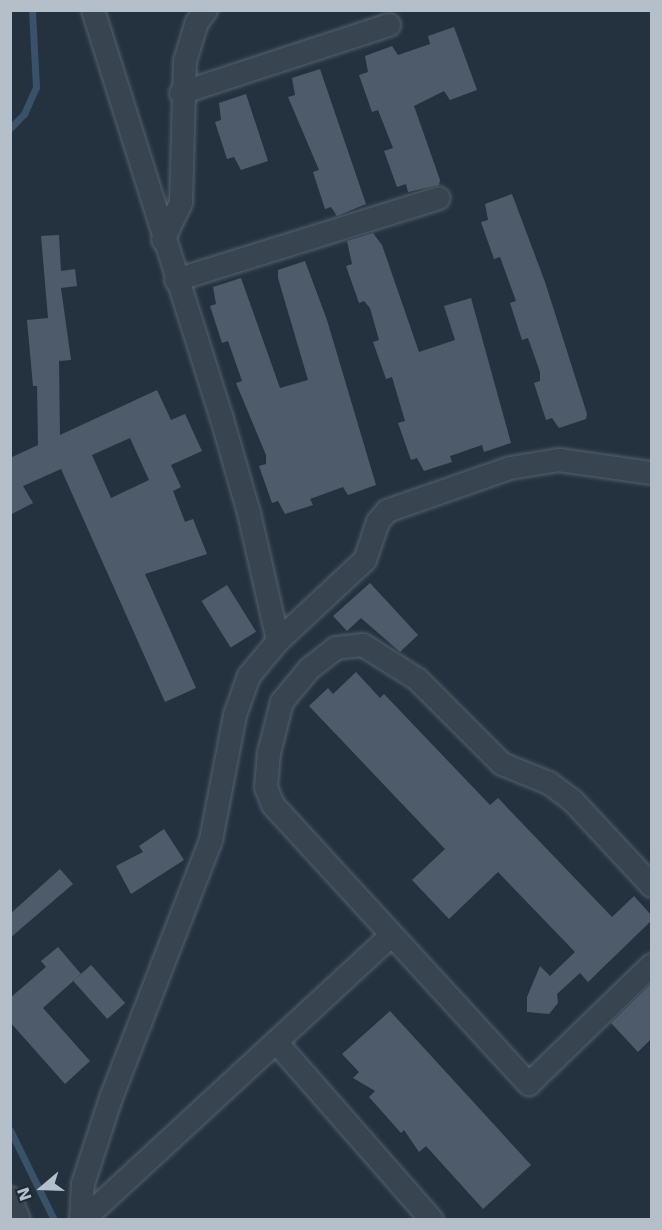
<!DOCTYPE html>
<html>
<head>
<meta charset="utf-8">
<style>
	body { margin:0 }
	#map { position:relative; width:662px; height:1230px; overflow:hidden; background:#243240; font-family:"DejaVu Sans",sans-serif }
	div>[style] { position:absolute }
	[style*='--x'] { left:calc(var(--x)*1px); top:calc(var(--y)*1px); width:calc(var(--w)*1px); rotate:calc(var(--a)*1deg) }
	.stream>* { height:7px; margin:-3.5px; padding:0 3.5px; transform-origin:3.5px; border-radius:3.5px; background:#395169 }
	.building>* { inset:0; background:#4d5b6b; transform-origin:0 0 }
	.roads { filter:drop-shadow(0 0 2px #56626d) drop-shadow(0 0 2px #56626d) }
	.minor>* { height:22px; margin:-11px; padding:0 11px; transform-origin:11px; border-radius:11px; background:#38444f }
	span { translate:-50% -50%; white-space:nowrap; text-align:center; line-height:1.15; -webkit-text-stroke:5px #1d2935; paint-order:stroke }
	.frame { position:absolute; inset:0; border:12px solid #b5bfca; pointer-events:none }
	.north { position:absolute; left:12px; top:1158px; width:60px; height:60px; -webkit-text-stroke:4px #1d2935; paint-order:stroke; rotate:251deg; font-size:16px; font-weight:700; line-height:24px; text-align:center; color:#b5bfca }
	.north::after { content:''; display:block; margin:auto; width:21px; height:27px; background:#b5bfca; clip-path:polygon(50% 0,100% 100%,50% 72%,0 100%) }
</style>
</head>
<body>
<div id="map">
	<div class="stream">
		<i style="--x:10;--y:128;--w:20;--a:-45"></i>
		<i style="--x:24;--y:114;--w:30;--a:-66"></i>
		<i style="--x:36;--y:87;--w:77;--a:-93"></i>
		<i style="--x:10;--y:1130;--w:100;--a:63.9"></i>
	</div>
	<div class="building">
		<i style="clip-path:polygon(454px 27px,477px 90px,450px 100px,444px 91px,414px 106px,440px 180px,439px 185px,408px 192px,406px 184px,397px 187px,384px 151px,393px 148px,378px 110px,372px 112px,359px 75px,368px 72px,365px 56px,392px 46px,398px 55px,430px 44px,428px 36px)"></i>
		<i style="clip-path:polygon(320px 69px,366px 204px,337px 216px,331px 207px,325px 209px,313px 172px,319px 170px,288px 97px,295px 95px,292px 78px)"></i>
		<i style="clip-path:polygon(246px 94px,268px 161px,241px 170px,234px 157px,227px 159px,215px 122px,221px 120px,219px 103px)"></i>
		<i style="clip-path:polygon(512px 194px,545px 282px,587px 414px,586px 419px,559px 428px,552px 418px,546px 420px,534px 383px,540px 381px,540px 372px,528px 338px,522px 340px,510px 303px,516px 301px,500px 257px,494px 259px,481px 222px,488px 220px,485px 204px)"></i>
		<i style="clip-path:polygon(373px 233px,382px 245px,419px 352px,455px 340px,444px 306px,471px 298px,511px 443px,484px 452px,482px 445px,450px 456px,452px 462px,424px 471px,417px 458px,411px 460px,398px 423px,405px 421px,392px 377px,386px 379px,373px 342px,379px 340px,370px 308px,364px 301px,359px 303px,346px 266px,352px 264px,347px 241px)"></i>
		<i style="clip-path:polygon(evenodd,59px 235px,61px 271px,75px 269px,77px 286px,61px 288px,71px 360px,59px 361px,60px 435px,157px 390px,171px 420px,185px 414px,202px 451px,171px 465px,181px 487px,173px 491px,185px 522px,193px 519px,207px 554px,145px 574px,196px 688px,165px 702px,61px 469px,23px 486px,33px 503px,10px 515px,10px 458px,38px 445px,37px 386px,33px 386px,27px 320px,48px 318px,41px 236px,59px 235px,130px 438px,149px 480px,111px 498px,92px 455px,130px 438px)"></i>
		<i style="clip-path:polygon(305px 261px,327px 320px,376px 485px,348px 495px,343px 487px,310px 499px,313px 505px,285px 514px,278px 501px,272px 503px,259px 466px,266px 464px,266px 455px,236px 383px,242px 381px,228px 341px,222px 343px,210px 306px,216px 304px,213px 287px,241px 278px,280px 388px,308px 380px,278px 278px,278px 270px)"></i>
		<i style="clip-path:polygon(370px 583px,418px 635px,400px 652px,361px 618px,347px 631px,333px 616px)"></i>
		<i style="left:227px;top:585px;width:55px;height:30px;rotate:58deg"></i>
		<i style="clip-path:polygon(356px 672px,380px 698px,384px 694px,490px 805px,498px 798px,612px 917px,634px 896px,651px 915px,651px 921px,588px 982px,580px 973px,557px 994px,558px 1003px,549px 1014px,527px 1012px,527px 997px,540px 966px,550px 976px,575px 952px,498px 872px,449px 919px,412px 880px,445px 849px,309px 706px,328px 688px,333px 694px)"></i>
		<i style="clip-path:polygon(164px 829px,184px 860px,131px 894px,116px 866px,143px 852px,139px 846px)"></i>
		<i style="clip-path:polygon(60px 869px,73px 884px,10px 938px,10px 914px)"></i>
		<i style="clip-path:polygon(58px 947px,81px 974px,43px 1008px,90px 1061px,65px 1084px,10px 1022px,10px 998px,46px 967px,41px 961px)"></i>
		<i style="left:91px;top:965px;width:51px;height:24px;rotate:48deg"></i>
		<i style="clip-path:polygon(651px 984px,651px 1039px,638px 1052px,611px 1023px)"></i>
		<i style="clip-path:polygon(390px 1011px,531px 1165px,483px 1209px,426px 1146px,419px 1152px,404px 1130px,401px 1133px,369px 1097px,375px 1091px,353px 1078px,359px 1072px,342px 1054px)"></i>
	</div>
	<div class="roads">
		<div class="minor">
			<i style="--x:93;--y:10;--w:429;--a:72.5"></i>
			<i style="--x:222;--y:419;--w:98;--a:74"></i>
			<i style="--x:249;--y:513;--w:131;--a:77.2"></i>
			<i style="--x:181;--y:93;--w:219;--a:-18.1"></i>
			<i style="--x:163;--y:240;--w:41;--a:-64.1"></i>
			<i style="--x:181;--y:203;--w:142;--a:-88.4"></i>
			<i style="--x:185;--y:61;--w:39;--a:-73"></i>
			<i style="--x:196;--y:24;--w:17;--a:-54"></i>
			<i style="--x:176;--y:280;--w:275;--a:-17.3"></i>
			<i style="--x:652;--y:886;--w:116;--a:-132.9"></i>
			<i style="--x:573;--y:801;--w:30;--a:-143"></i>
			<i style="--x:549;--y:783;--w:51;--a:-158"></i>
			<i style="--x:502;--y:764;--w:120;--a:-135"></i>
			<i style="--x:417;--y:679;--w:64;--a:-147.8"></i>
			<i style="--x:363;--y:645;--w:27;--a:174"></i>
			<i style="--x:336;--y:648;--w:33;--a:142"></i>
			<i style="--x:310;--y:668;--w:44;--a:129.5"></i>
			<i style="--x:282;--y:702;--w:53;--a:104.3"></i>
			<i style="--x:269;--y:753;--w:34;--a:95"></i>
			<i style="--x:266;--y:787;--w:19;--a:69"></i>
			<i style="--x:273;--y:805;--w:379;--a:47.5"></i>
			<i style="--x:529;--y:1084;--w:171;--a:-44.1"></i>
			<i style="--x:276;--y:1042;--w:237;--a:48.8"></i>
			<i style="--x:10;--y:1198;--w:24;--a:68"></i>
			<i style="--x:81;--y:1220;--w:36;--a:-87"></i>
			<i style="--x:83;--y:1184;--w:90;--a:-72"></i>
			<i style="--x:111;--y:1098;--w:277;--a:-68.8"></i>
			<i style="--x:211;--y:840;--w:127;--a:-79.1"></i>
			<i style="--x:235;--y:715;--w:41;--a:-70.3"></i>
			<i style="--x:249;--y:676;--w:45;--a:-50.4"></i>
			<i style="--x:278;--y:641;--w:119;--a:-43"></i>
			<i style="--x:365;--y:560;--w:40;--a:-71.1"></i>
			<i style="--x:378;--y:522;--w:14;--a:-51"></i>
			<i style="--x:387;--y:511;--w:130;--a:-19.3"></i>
			<i style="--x:510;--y:468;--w:50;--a:-9.3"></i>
			<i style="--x:559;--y:460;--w:94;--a:8"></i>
			<i style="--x:83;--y:1220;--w:419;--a:-42.7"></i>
		</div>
	</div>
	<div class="frame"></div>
	<div class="north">N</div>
</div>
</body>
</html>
